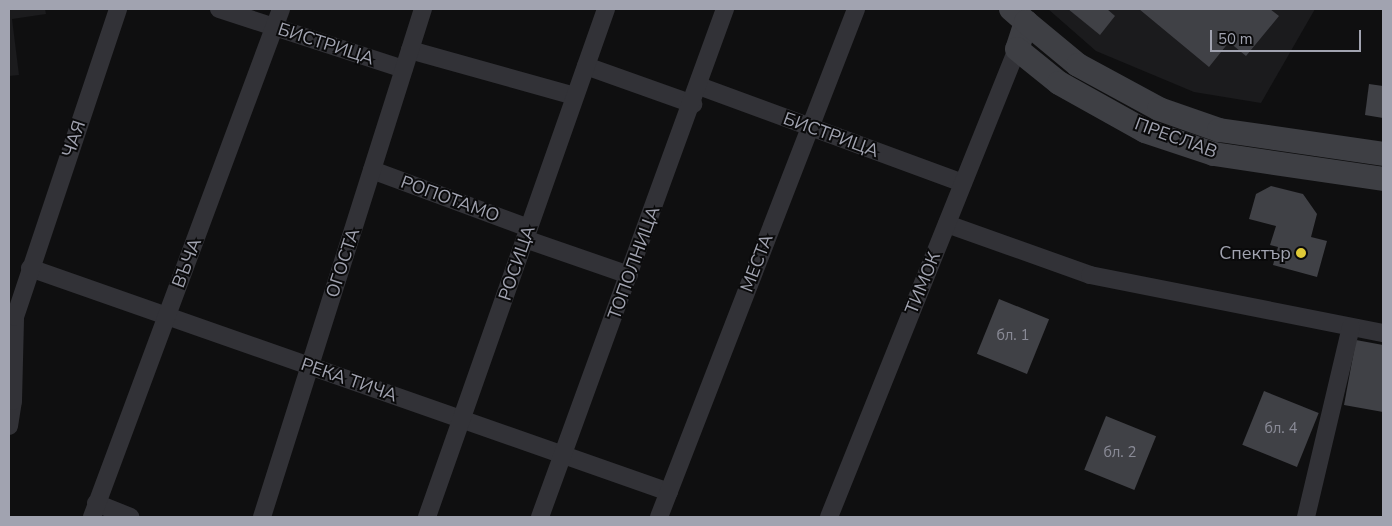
<!DOCTYPE html>
<html>
<head>
<meta charset="utf-8">
<style>
	body { margin:0 }
	#map { position:relative; width:1392px; height:526px; overflow:hidden; background:#0f0f10; font-family:"Nunito Sans",sans-serif }
	div>[style] { position:absolute }
	[style*='--x'] { left:calc(var(--x)*1px); top:calc(var(--y)*1px); width:calc(var(--w)*1px); rotate:calc(var(--a)*1deg) }
	.built>* { inset:0; background:#1b1b1d }
	.building>* { inset:0; background:#404146; transform-origin:0 0 }
	.street>* { height:18px; margin:-9px; padding:0 9px; transform-origin:9px; border-radius:9px; background:#323237 }
	.secondary>* { height:24px; margin:-12px; padding:0 12px; transform-origin:12px; border-radius:12px; background:#3e3f44 }
	.dots>* { width:14px; height:14px; translate:-50% -50%; box-sizing:border-box; border:2px solid #0a0a0b; border-radius:50% }
	span { translate:-50% -50%; white-space:nowrap; text-align:center; line-height:1.15; -webkit-text-stroke:4px #0a0a0b; paint-order:stroke }
	.number-label { font-size:15px; color:#898a96 }
	.number-label span { -webkit-text-stroke-width:0 }
	.street-label { font-size:18px; color:#a1a3b0 }
	.poi-label { font-size:18px; color:#a1a3b0 }
	.right { translate:-100% -50%; text-align:right }
	.frame { position:absolute; inset:0; border:10px solid #a1a3b0; pointer-events:none }
	.scale { position:absolute; left:1210px; top:30px; width:151px; height:22px; box-sizing:border-box; border:2px solid #a1a3b0; border-top:0; padding-left:6px; font-size:15px; line-height:18px; white-space:nowrap; color:#a1a3b0; -webkit-text-stroke:4px #0a0a0b; paint-order:stroke }
</style>
</head>
<body>
<div id="map">
	<div class="built">
		<i style="clip-path:polygon(9px 9px,45px 9px,46px 14px,12px 19px,19px 75px,9px 76px)"></i>
		<i style="clip-path:polygon(1048px 9px,1315px 9px,1261px 103px,1194px 92px,1096px 51px)"></i>
	</div>
	<div class="building">
		<i style="clip-path:polygon(1068px 9px,1107px 9px,1115px 16px,1100px 35px)"></i>
		<i style="clip-path:polygon(1139px 9px,1270px 9px,1279px 16px,1246px 56px,1229px 42px,1209px 67px)"></i>
		<i style="clip-path:polygon(1369px 84px,1383px 86px,1383px 118px,1365px 115px)"></i>
		<i style="clip-path:polygon(1271px 186px,1303px 194px,1317px 214px,1311px 237px,1327px 241px,1317px 277px,1273px 265px,1278px 247px,1270px 245px,1276px 226px,1249px 219px,1256px 194px)"></i>
		<i style="left:999px;top:299px;width:54px;height:59px;rotate:22deg"></i>
		<i style="clip-path:polygon(1356px 340px,1383px 345px,1383px 412px,1344px 405px)"></i>
		<i style="left:1264px;top:391px;width:59px;height:58px;rotate:22deg"></i>
		<i style="left:1106px;top:416px;width:54px;height:58px;rotate:22deg"></i>
	</div>
	<div class="street">
		<i style="--x:219;--y:9;--w:194;--a:18"></i>
		<i style="--x:410;--y:50;--w:171;--a:15.6"></i>
		<i style="--x:586;--y:66;--w:114;--a:19.6"></i>
		<i style="--x:699;--y:86;--w:281;--a:20.2"></i>
		<i style="--x:372;--y:170;--w:167;--a:20.3"></i>
		<i style="--x:947;--y:224;--w:152;--a:19.6"></i>
		<i style="--x:1090;--y:275;--w:299;--a:11.2"></i>
		<i style="--x:525;--y:239;--w:110;--a:19.1"></i>
		<i style="--x:30;--y:268;--w:677;--a:19.32"></i>
		<i style="--x:9;--y:426;--w:25;--a:-81"></i>
		<i style="--x:13;--y:401;--w:84;--a:-88.6"></i>
		<i style="--x:15;--y:317;--w:325;--a:-71.5"></i>
		<i style="--x:96;--y:503;--w:37;--a:22"></i>
		<i style="--x:92;--y:517;--w:542;--a:-69.59"></i>
		<i style="--x:262;--y:517;--w:533;--a:-72.42"></i>
		<i style="--x:427;--y:517;--w:539;--a:-70.59"></i>
		<i style="--x:540;--y:517;--w:541;--a:-69.99"></i>
		<i style="--x:659;--y:517;--w:545;--a:-68.8"></i>
		<i style="--x:829;--y:517;--w:504;--a:-68.11"></i>
		<i style="--x:1306;--y:517;--w:195;--a:-76.7"></i>
	</div>
	<div class="secondary">
		<i style="--x:1011;--y:9;--w:20;--a:41"></i>
		<i style="--x:1026;--y:22;--w:28;--a:108"></i>
		<i style="--x:1017;--y:49;--w:54;--a:39"></i>
		<i style="--x:1059;--y:83;--w:98;--a:29.2"></i>
		<i style="--x:1145;--y:131;--w:73;--a:18.4"></i>
		<i style="--x:1214;--y:154;--w:171;--a:8.4"></i>
		<i style="--x:1026;--y:22;--w:67;--a:39.6"></i>
		<i style="--x:1078;--y:65;--w:92;--a:28.5"></i>
		<i style="--x:1159;--y:109;--w:64;--a:19.3"></i>
		<i style="--x:1219;--y:130;--w:166;--a:8.3"></i>
	</div>
	<div class="dots">
		<i style="left:1301px;top:253px;background:#e0ca37"></i>
	</div>
	<div class="number-label">
		<span style="left:1013px;top:336px">бл. 1</span>
		<span style="left:1281px;top:429px">бл. 4</span>
		<span style="left:1120px;top:453px">бл. 2</span>
	</div>
	<div class="street-label">
		<span style="left:326px;top:44px;rotate:18deg">БИСТРИЦА</span>
		<span style="left:831px;top:135px;rotate:20deg">БИСТРИЦА</span>
		<span style="left:1176px;top:138px;rotate:20deg">ПРЕСЛАВ</span>
		<span style="left:74px;top:139px;rotate:-71deg">ЧАЯ</span>
		<span style="left:450px;top:199px;rotate:20deg">РОПОТАМО</span>
		<span style="left:187px;top:263px;rotate:-69deg">ВЪЧА</span>
		<span style="left:343px;top:263px;rotate:-72deg">ОГОСТА</span>
		<span style="left:517px;top:263px;rotate:-71deg">РОСИЦА</span>
		<span style="left:634px;top:263px;rotate:-70deg">ТОПОЛНИЦА</span>
		<span style="left:757px;top:263px;rotate:-69deg">МЕСТА</span>
		<span style="left:923px;top:283px;rotate:-68deg">ТИМОК</span>
		<span style="left:349px;top:380px;rotate:19deg">РЕКА ТИЧА</span>
	</div>
	<div class="poi-label">
		<span class="right" style="left:1291px;top:253px">Спектър</span>
	</div>
	<div class="frame"></div>
	<div class="scale">50 m</div>
</div>
</body>
</html>
